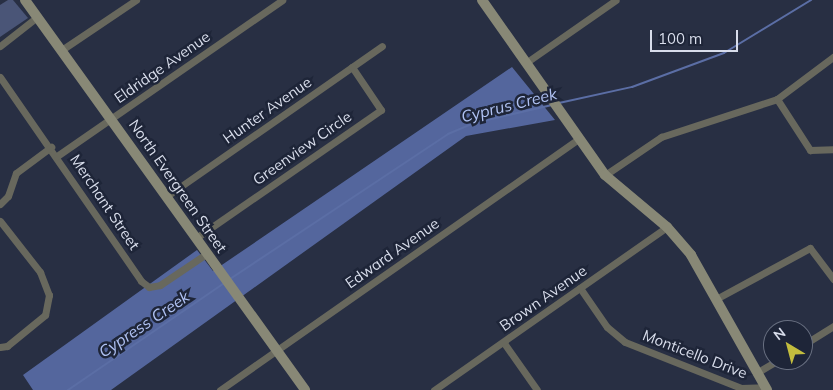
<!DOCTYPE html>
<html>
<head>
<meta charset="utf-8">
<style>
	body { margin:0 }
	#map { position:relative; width:833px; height:390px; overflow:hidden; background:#282f43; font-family:Mulish,sans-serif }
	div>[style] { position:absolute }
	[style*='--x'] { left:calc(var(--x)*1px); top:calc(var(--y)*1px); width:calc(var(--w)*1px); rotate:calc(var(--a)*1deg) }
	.green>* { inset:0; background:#4a5577 }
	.forest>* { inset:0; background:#54669d }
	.stream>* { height:2px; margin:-1px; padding:0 1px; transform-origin:1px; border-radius:1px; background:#5b6ea5 }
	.street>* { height:7px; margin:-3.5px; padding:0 3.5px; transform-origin:3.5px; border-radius:3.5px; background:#68685d }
	.secondary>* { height:10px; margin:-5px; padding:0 5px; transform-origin:5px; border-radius:5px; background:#888876 }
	span { translate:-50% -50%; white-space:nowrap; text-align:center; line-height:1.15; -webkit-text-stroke:5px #1e2538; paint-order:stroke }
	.street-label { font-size:15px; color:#d8ddeb }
	.water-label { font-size:16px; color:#b0c2f3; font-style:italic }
	.north { position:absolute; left:763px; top:320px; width:50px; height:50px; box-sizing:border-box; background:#1e2538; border:1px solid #686f80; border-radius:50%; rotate:323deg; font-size:14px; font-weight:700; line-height:20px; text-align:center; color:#d8ddeb }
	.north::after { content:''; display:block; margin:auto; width:18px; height:22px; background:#c3bd3e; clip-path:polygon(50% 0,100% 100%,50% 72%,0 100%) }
	.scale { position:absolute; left:650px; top:30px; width:88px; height:22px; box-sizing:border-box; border:2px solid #d8ddeb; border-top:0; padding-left:6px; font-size:15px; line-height:18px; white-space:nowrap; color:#d8ddeb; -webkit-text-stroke:4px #1e2538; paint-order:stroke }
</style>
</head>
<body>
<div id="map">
	<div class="green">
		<i style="clip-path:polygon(8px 0,13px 0,28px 18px,0 37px,0 5px)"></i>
	</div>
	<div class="forest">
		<i style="clip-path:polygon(512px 67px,555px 120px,466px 136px,111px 390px,33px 390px,23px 375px,197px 250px,213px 271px)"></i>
	</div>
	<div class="stream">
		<i style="--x:559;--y:103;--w:75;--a:-12.4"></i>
		<i style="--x:632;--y:87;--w:98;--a:-20.3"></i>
		<i style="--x:724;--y:53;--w:102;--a:-31.3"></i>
		<i style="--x:230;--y:279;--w:262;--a:-33.6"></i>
		<i style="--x:448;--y:134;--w:28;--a:-23"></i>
		<i style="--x:474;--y:123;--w:80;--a:-13"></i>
		<i style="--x:68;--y:390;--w:189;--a:-34.4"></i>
	</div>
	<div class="street">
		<i style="--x:0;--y:46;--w:47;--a:-38.1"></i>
		<i style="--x:63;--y:49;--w:88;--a:-33.9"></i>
		<i style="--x:527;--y:62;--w:108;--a:-34.9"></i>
		<i style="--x:0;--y:77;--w:248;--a:55.3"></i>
		<i style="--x:141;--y:281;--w:10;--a:37"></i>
		<i style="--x:149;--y:287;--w:11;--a:-10"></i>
		<i style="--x:160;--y:285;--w:55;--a:-34"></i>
		<i style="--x:777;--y:99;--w:61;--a:57.1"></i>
		<i style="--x:810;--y:150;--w:23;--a:-2"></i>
		<i style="--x:57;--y:156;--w:274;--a:-34.7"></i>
		<i style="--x:605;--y:175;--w:68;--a:-34.2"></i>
		<i style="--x:661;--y:137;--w:122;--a:-18.1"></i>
		<i style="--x:777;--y:99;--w:70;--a:-36.9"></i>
		<i style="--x:167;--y:196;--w:262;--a:-34.9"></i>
		<i style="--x:0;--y:204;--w:11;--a:-45"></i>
		<i style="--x:8;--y:196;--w:24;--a:-71"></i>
		<i style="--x:16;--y:173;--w:44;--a:-36.6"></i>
		<i style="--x:0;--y:221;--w:65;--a:51.9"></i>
		<i style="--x:40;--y:272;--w:25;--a:69"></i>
		<i style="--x:49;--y:295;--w:20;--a:101"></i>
		<i style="--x:45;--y:315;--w:49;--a:140.8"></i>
		<i style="--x:7;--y:346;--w:7;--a:172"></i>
		<i style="--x:196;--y:238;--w:225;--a:-34.7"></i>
		<i style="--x:381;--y:110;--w:52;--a:-124"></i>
		<i style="--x:580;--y:288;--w:47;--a:55.3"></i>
		<i style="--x:607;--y:327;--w:23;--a:40"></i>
		<i style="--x:625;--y:342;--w:125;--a:21.6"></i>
		<i style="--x:741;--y:388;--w:24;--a:-2"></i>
		<i style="--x:716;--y:299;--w:107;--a:-28.5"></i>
		<i style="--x:810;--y:248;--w:39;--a:53"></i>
		<i style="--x:504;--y:343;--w:57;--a:54.9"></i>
		<i style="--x:803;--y:345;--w:36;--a:-32"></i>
		<i style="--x:758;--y:372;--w:23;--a:-31"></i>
		<i style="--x:220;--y:390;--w:439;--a:-35"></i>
		<i style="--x:434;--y:390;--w:284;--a:-35"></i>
	</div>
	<div class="secondary">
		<i style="--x:25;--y:0;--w:480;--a:54.3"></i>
		<i style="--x:482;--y:0;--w:214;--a:54.9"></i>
		<i style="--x:605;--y:175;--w:81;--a:40"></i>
		<i style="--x:667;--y:227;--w:37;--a:49"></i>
		<i style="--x:691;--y:255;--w:155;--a:60.6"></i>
	</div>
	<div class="street-label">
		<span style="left:162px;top:67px;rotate:-35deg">Eldridge Avenue</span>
		<span style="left:267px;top:110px;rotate:-35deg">Hunter Avenue</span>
		<span style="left:302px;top:148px;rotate:-35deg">Greenview Circle</span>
		<span style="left:178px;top:186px;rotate:55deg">North Evergreen Street</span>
		<span style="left:105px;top:202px;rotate:56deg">Merchant Street</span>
		<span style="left:392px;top:253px;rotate:-35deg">Edward Avenue</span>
		<span style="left:543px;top:298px;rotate:-35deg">Brown Avenue</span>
		<span style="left:695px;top:354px;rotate:21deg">Monticello Drive</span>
	</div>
	<div class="water-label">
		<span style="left:509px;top:105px;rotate:-14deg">Cyprus Creek</span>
		<span style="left:144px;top:324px;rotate:-34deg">Cypress Creek</span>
	</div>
	<div class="north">N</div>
	<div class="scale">100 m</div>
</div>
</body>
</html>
